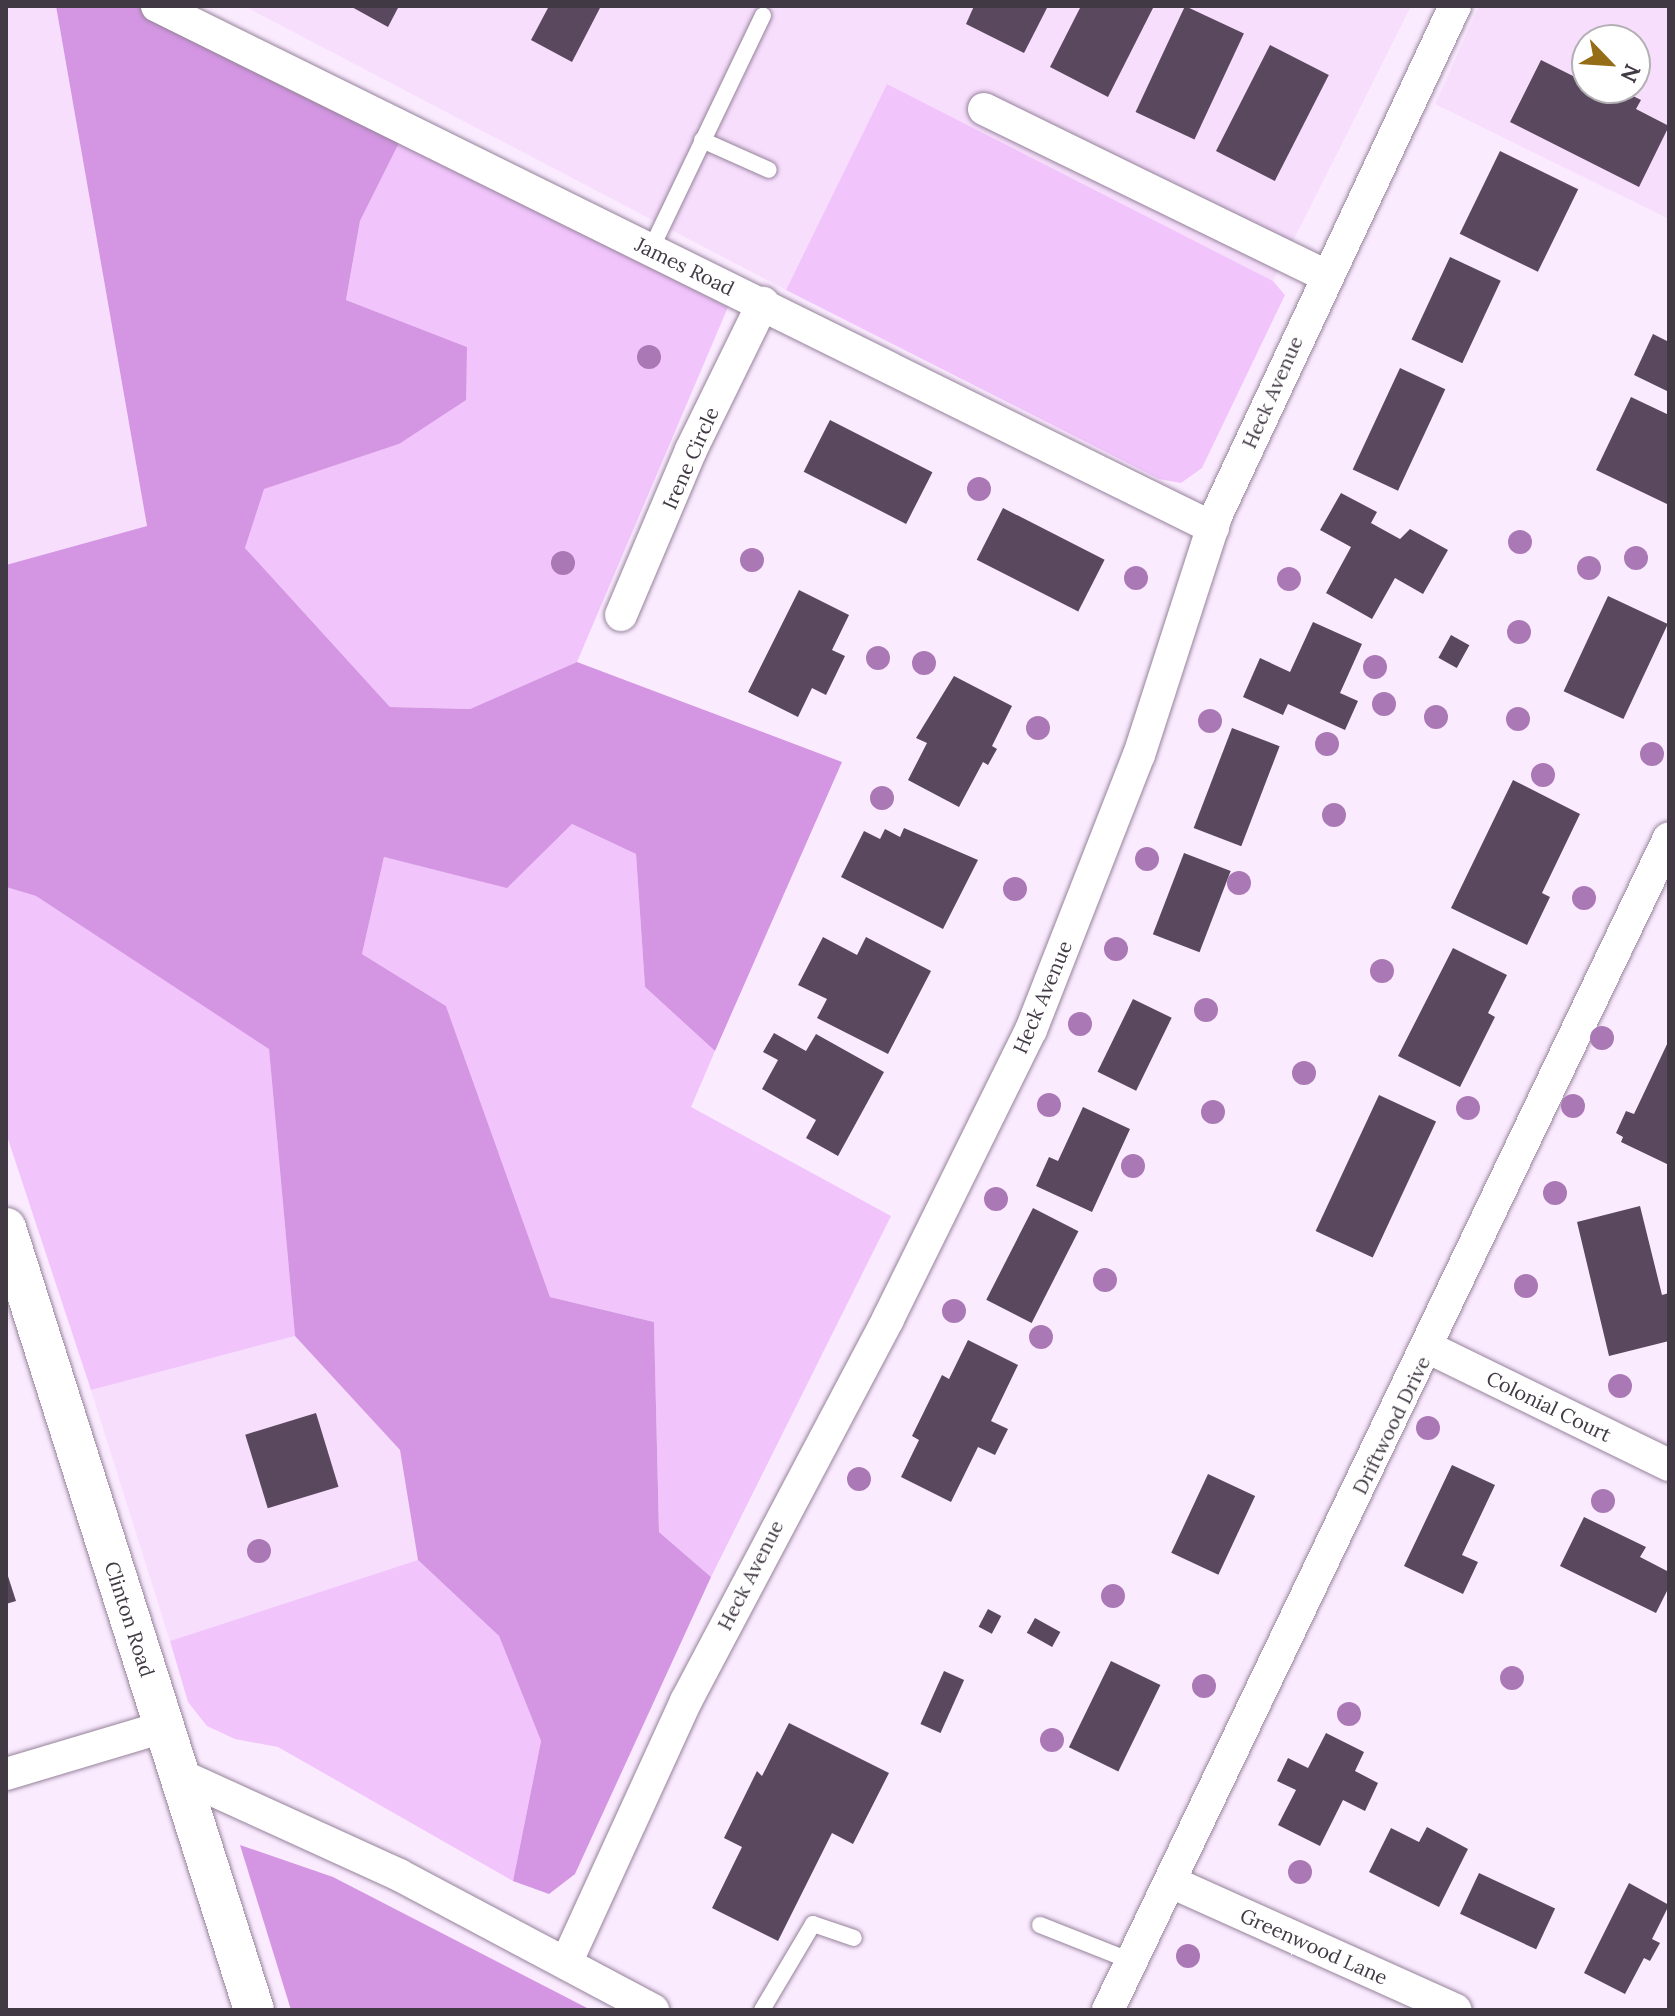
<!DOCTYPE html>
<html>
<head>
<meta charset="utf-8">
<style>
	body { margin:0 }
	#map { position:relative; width:1675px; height:2016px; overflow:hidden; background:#fbebff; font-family:Lora,serif }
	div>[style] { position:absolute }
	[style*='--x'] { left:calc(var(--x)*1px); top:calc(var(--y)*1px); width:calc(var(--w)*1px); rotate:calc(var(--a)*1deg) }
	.built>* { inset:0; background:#f7defd }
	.green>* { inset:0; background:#f1c4fc }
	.forest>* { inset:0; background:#d496e3 }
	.building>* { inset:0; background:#5a495e; transform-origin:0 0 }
	.roads { filter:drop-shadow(0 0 2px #95839a) drop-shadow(0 0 2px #95839a) }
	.service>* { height:16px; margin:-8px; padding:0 8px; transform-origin:8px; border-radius:8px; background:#fff }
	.minor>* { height:32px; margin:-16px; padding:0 16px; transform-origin:16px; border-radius:16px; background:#fff }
	.tertiary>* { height:40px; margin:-20px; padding:0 20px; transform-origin:20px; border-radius:20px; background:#fff }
	.trees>* { width:24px; height:24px; margin:-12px; border-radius:50%; background:#aa79b5 }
	span { translate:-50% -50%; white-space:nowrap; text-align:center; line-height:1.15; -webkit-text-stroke:8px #fff; paint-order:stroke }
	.street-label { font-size:20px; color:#413943 }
	.frame { position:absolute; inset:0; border:8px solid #413943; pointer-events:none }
	.north { position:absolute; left:1571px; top:24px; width:80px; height:80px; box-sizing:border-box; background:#fff; border:2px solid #b3b0b4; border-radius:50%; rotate:115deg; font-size:22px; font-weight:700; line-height:32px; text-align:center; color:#413943 }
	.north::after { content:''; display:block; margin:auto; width:28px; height:36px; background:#956d17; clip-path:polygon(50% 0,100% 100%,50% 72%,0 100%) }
</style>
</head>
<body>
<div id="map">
	<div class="built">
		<i style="clip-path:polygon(6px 6px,56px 6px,147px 526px,6px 565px)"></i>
		<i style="clip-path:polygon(244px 6px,1411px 6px,1273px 281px,887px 84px,786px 290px)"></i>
		<i style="clip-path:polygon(evenodd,1479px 6px,1669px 6px,1669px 219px,1435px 104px,1479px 6px,1587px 40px,1635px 40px,1635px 88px,1587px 88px,1587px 40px)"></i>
		<i style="clip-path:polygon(295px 1336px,400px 1450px,418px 1560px,170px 1641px,91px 1390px)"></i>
	</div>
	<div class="green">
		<i style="clip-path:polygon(887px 84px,1273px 281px,1285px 295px,1202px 468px,1181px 483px,1159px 479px,786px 290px)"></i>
		<i style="clip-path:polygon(400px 141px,728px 307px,577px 662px,470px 709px,390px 707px,245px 548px,263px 489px,399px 444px,467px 347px,346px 300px,360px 221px)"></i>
		<i style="clip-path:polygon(572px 824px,636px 854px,645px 987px,715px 1051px,691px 1107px,891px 1216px,711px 1577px,659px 1532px,654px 1322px,550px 1297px,446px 1006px,362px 954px,384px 857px,507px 887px)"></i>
		<i style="clip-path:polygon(6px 887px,36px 896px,269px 1048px,295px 1336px,91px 1390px,6px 1133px)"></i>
		<i style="clip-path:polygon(418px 1560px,499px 1636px,541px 1741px,513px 1881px,278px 1747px,235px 1739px,207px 1726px,188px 1702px,170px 1641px)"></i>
	</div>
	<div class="forest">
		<i style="clip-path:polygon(56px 6px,140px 6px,400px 141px,360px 221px,346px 300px,467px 347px,466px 400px,399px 444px,264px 489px,245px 548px,390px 707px,470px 709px,577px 662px,842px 762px,715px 1051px,645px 987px,636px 854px,572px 824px,507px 888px,384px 857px,362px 954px,446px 1006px,550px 1297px,654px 1322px,659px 1532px,711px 1577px,575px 1874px,549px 1894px,513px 1881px,541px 1741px,499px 1636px,418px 1560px,400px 1450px,295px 1336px,269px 1049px,36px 896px,6px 887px,6px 565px,147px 526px)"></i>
		<i style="clip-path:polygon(240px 1845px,333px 1877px,591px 2010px,291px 2010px)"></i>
	</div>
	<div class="building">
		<i style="clip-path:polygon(350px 6px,399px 6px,388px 27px)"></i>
		<i style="clip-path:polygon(549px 6px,601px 6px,572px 62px,531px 40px)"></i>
		<i style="clip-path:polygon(974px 6px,1048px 6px,1024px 53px,966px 24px)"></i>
		<i style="clip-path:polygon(1081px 6px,1154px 6px,1108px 97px,1050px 67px)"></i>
		<i style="left:1185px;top:6px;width:65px;height:117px;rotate:25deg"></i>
		<i style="left:1270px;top:45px;width:66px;height:119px;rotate:27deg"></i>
		<i style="clip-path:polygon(1541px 60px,1575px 77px,1579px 69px,1587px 73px,1587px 88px,1617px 88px,1641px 100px,1636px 109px,1669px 126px,1639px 187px,1510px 122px)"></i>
		<i style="left:1500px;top:151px;width:87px;height:92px;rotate:26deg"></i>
		<i style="left:1450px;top:257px;width:56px;height:91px;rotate:25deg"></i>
		<i style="clip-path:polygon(1653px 334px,1669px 342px,1669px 392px,1634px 375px)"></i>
		<i style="left:1400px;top:368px;width:50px;height:112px;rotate:25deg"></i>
		<i style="clip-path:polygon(1631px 397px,1669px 415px,1669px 505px,1596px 470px)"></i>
		<i style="left:830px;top:420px;width:115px;height:58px;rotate:27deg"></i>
		<i style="clip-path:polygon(1341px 493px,1377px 512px,1371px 523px,1400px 539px,1410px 529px,1448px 550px,1423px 594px,1395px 578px,1372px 619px,1326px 593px,1351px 547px,1320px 530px)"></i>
		<i style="left:1003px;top:508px;width:114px;height:58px;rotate:27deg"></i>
		<i style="clip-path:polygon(799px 590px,849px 615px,832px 650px,845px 656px,826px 695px,812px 688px,798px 717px,748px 692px)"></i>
		<i style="left:1608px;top:596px;width:66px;height:105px;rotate:25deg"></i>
		<i style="clip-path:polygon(1313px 622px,1362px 644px,1340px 693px,1358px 701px,1345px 730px,1288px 704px,1283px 715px,1243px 697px,1260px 658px,1290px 672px)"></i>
		<i style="left:1451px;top:635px;width:21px;height:26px;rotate:29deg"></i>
		<i style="clip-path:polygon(954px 676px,1012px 706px,992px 746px,997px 749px,988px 765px,983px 762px,959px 807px,908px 780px,927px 743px,916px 738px)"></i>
		<i style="left:1232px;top:728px;width:51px;height:107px;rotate:21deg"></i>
		<i style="clip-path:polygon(1513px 780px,1580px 814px,1542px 893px,1550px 897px,1527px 945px,1451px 908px)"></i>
		<i style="clip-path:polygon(904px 828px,978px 860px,943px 929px,841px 877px,864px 831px,880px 839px,885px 829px,900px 837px)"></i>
		<i style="left:1184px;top:853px;width:50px;height:87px;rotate:21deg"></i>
		<i style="clip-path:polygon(823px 937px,857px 955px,866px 937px,931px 971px,888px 1054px,817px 1018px,827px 999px,798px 985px)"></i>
		<i style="clip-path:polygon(1453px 948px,1507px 975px,1488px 1013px,1495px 1017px,1460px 1087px,1398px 1056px)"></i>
		<i style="left:1133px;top:999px;width:43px;height:81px;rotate:26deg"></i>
		<i style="clip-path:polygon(774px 1033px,806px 1051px,816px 1034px,884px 1072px,838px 1156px,806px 1138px,816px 1120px,762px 1089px,778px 1060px,763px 1052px)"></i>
		<i style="clip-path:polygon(1669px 1040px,1669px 1165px,1621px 1142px,1623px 1137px,1616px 1133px,1626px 1111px,1634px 1114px)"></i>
		<i style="left:1379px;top:1095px;width:63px;height:150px;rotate:25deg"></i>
		<i style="clip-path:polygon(1083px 1107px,1130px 1129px,1092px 1212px,1036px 1186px,1049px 1157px,1058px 1161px)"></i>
		<i style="clip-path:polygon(1640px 1206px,1662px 1295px,1669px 1293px,1669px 1341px,1609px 1356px,1577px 1222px)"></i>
		<i style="left:1033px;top:1208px;width:51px;height:103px;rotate:27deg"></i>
		<i style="clip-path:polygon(968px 1340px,1018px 1365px,991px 1421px,1008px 1429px,995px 1455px,978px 1447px,951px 1502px,901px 1477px,919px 1440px,912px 1436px,942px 1375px,949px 1379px)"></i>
		<i style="left:316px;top:1413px;width:77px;height:74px;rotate:73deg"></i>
		<i style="clip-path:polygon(1452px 1465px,1495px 1485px,1462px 1555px,1478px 1562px,1463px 1594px,1404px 1566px)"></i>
		<i style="left:1208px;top:1474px;width:52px;height:87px;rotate:25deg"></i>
		<i style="clip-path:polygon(1584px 1517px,1646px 1547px,1640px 1557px,1669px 1572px,1669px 1587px,1656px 1613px,1560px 1566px)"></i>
		<i style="clip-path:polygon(6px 1570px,16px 1601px,6px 1604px)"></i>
		<i style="left:988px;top:1609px;width:15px;height:20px;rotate:28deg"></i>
		<i style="left:1035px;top:1618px;width:29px;height:17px;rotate:29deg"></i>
		<i style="left:1111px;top:1661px;width:55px;height:96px;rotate:26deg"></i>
		<i style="left:944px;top:1671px;width:22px;height:58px;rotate:24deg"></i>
		<i style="clip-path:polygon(789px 1723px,889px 1773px,853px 1844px,832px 1833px,778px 1941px,712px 1908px,742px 1847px,724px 1838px,757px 1771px,762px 1776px)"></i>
		<i style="clip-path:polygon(1326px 1733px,1364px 1752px,1355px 1771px,1378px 1783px,1365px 1811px,1343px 1800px,1320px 1846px,1278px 1825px,1296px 1790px,1277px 1781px,1288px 1758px,1308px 1768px)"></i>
		<i style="clip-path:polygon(1427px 1827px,1468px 1849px,1439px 1907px,1369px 1872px,1391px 1828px,1419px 1842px)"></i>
		<i style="left:1479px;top:1873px;width:84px;height:45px;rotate:25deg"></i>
		<i style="clip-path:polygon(1629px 1883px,1669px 1905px,1652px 1939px,1660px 1943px,1650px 1961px,1644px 1958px,1625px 1994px,1584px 1973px)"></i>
	</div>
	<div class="roads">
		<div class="service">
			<i style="--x:702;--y:140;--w:73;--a:24.1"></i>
			<i style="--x:651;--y:249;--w:259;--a:-64.4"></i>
			<i style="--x:1040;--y:1925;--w:98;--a:21.6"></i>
			<i style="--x:762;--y:2010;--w:100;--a:-59.3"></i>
			<i style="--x:813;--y:1924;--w:43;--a:18.9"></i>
		</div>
		<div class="minor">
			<i style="--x:157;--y:6;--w:1178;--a:26.3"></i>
			<i style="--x:984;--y:109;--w:379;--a:26"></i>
			<i style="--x:621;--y:615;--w:179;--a:-67"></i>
			<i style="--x:691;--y:450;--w:164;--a:-63.9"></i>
			<i style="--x:1429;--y:1348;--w:267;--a:26"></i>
			<i style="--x:6;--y:1774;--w:165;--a:-16.6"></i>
			<i style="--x:180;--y:1775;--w:241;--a:24.5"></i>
			<i style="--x:399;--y:1875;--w:288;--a:28"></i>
			<i style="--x:1171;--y:1882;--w:312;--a:24.2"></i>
			<i style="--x:567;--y:1961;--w:286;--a:-65.4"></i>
			<i style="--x:686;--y:1701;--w:432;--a:-62.1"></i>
			<i style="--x:888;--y:1319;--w:322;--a:-63.7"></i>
			<i style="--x:1031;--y:1030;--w:295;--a:-68.6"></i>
			<i style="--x:1139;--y:755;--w:253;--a:-72.1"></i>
			<i style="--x:1217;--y:514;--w:561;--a:-64.9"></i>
			<i style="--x:1108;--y:2010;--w:1299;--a:-64.42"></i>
		</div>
		<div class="tertiary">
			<i style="--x:6;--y:1228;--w:820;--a:72.4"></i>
		</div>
	</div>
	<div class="trees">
		<i style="left:649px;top:357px"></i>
		<i style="left:979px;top:489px"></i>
		<i style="left:1520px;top:542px"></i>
		<i style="left:1636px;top:558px"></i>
		<i style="left:752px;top:560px"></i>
		<i style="left:563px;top:563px"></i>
		<i style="left:1589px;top:568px"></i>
		<i style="left:1136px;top:578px"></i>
		<i style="left:1289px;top:579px"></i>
		<i style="left:1519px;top:632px"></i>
		<i style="left:878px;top:658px"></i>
		<i style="left:924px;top:663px"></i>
		<i style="left:1375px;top:667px"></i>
		<i style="left:1384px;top:704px"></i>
		<i style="left:1436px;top:717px"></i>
		<i style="left:1518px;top:719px"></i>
		<i style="left:1210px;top:721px"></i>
		<i style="left:1038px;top:728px"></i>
		<i style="left:1327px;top:744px"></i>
		<i style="left:1652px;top:754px"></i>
		<i style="left:1543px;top:775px"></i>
		<i style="left:882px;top:798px"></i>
		<i style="left:1334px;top:815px"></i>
		<i style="left:1147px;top:859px"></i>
		<i style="left:1239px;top:883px"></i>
		<i style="left:1015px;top:889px"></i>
		<i style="left:1584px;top:898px"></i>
		<i style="left:1116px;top:949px"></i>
		<i style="left:1382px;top:971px"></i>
		<i style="left:1206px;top:1010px"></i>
		<i style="left:1080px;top:1024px"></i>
		<i style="left:1602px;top:1038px"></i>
		<i style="left:1304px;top:1073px"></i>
		<i style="left:1049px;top:1105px"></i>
		<i style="left:1573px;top:1106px"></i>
		<i style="left:1468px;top:1108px"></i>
		<i style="left:1213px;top:1112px"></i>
		<i style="left:1133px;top:1166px"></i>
		<i style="left:1555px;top:1193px"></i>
		<i style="left:996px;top:1199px"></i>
		<i style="left:1105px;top:1280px"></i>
		<i style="left:1526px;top:1286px"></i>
		<i style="left:954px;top:1311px"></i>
		<i style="left:1041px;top:1337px"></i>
		<i style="left:1620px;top:1386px"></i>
		<i style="left:1428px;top:1428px"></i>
		<i style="left:859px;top:1479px"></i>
		<i style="left:1603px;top:1501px"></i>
		<i style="left:259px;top:1551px"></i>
		<i style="left:1113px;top:1596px"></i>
		<i style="left:1512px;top:1678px"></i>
		<i style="left:1204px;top:1686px"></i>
		<i style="left:1349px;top:1714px"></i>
		<i style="left:1052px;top:1740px"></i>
		<i style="left:1300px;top:1872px"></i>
		<i style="left:1188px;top:1956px"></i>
	</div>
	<div class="street-label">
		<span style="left:685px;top:266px;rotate:26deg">James Road</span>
		<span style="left:1272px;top:392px;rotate:-66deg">Heck Avenue</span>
		<span style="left:690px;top:458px;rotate:-66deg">Irene Circle</span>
		<span style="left:1042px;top:997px;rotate:-67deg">Heck Avenue</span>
		<span style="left:1549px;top:1406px;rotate:26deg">Colonial Court</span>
		<span style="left:1391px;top:1425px;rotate:-64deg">Driftwood Drive</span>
		<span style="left:750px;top:1575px;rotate:-63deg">Heck Avenue</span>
		<span style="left:130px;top:1619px;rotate:72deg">Clinton Road</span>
		<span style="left:1314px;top:1946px;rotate:24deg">Greenwood Lane</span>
	</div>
	<div class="frame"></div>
	<div class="north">N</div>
</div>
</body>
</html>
